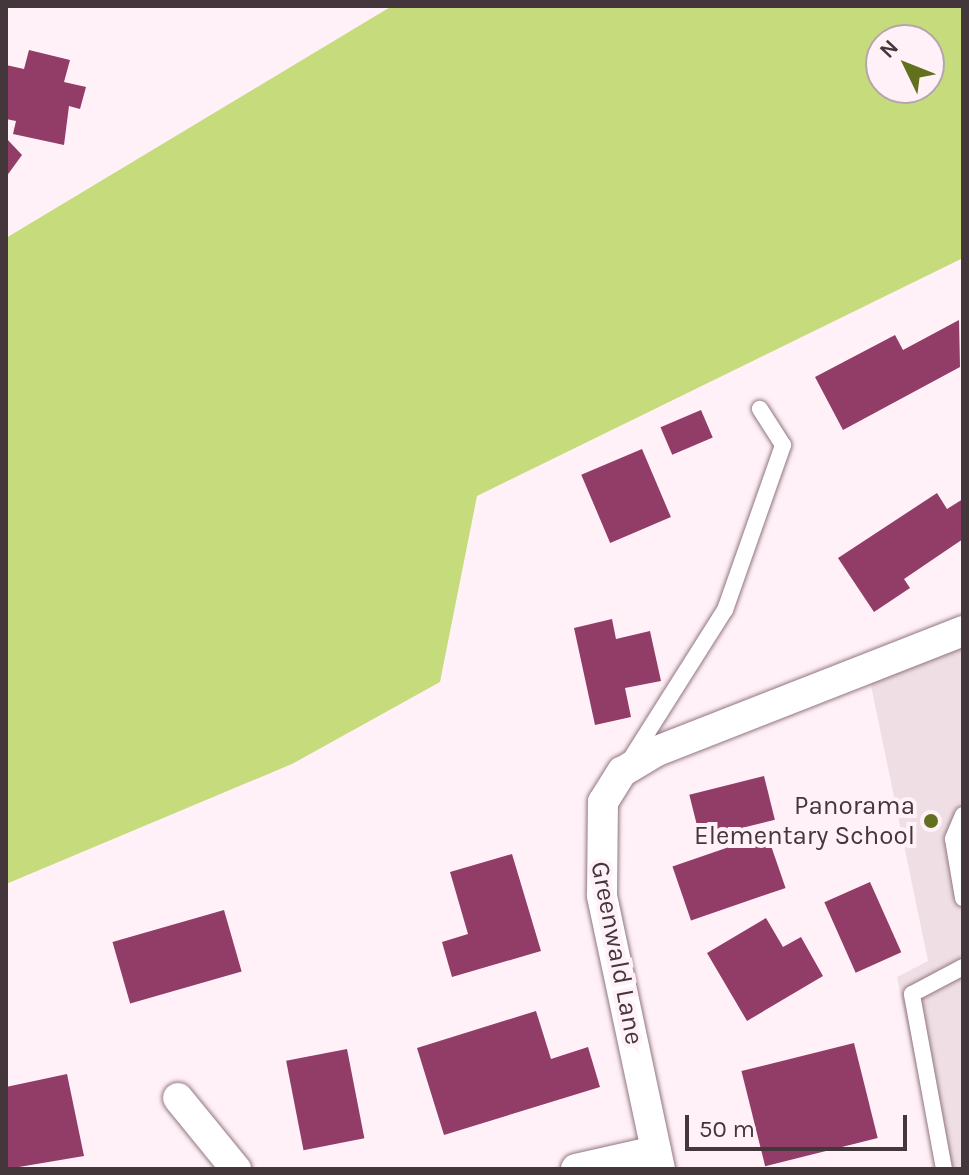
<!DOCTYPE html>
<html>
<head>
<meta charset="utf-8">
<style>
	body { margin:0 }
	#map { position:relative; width:969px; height:1175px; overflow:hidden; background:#fff1f7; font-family:Karla,sans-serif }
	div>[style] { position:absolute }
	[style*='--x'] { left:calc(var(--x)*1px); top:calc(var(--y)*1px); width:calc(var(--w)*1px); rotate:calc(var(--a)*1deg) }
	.built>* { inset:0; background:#efdfe5 }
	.green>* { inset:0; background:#c6db7b }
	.building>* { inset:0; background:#923c68; transform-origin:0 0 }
	.roads { filter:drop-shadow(0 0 2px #927582) drop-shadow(0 0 2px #927582) }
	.lane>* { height:16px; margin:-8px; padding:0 8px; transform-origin:8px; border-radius:8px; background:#fff }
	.street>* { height:30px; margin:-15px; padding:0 15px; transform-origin:15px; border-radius:15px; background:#fff }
	.dots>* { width:22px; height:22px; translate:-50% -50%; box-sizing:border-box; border:4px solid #fff1f7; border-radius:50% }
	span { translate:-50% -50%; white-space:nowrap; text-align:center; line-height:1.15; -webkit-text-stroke:8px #fff1f7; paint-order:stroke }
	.poi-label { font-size:26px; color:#44373c }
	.right { translate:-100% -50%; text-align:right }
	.street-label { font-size:26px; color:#44373c }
	.frame { position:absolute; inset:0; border:8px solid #44373c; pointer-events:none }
	.north { position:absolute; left:865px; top:24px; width:80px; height:80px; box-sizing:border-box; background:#fff1f7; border:2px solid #b4a7ac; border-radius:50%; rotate:313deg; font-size:22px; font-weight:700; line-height:32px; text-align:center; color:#44373c }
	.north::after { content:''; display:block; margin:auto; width:28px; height:36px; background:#62711d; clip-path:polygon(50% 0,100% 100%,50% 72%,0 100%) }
	.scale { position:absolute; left:685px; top:1115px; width:222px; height:36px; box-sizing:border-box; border:4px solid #44373c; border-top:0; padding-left:10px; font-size:24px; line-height:28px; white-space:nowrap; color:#44373c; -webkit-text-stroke:6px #fff1f7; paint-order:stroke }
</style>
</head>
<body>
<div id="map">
	<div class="built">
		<i style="clip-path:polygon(963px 644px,963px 1169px,937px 1169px,897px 977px,928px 961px,870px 681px)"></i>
	</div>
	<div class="green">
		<i style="clip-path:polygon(evenodd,392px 6px,963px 6px,963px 258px,477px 496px,440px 682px,292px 764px,6px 884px,6px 238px,392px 6px,881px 40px,929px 40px,929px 88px,881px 88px,881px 40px)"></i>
	</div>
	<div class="building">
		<i style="clip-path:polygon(29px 50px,70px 60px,64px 82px,86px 87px,80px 109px,69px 106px,64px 145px,13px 134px,16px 121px,6px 119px,6px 65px,24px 69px)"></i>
		<i style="clip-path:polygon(6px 138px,22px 155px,6px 177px)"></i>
		<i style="clip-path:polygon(959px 320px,960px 367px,843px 430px,815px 377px,895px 335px,903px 350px)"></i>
		<i style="left:701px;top:410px;width:30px;height:44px;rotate:67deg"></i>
		<i style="left:642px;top:449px;width:74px;height:66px;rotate:67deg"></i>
		<i style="clip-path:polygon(937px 493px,947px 509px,963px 499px,963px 539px,904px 579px,910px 588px,874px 612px,838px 558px)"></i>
		<i style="clip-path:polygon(612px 619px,616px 639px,650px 631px,661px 681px,625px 688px,631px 717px,595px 725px,574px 628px)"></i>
		<i style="left:764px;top:776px;width:45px;height:77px;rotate:76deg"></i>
		<i style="left:767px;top:834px;width:57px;height:100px;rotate:71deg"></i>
		<i style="clip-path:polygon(512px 854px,541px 951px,452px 977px,442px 942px,468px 934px,450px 872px)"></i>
		<i style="left:870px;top:882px;width:77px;height:50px;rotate:66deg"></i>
		<i style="left:224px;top:910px;width:64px;height:116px;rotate:74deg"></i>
		<i style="clip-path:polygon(766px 918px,783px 947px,801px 937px,823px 976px,747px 1021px,707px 953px)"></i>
		<i style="clip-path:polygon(536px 1011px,551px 1059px,588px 1047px,600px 1087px,444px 1135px,417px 1048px)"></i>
		<i style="left:854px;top:1043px;width:98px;height:116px;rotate:76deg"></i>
		<i style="left:347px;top:1049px;width:91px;height:62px;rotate:79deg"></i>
		<i style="clip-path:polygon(67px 1074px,84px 1156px,7px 1169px,6px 1087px)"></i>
	</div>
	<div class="roads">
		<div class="lane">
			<i style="--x:630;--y:760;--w:178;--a:-57.7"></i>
			<i style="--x:725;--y:610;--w:175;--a:-70.6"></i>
			<i style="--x:783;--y:445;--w:43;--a:-122.6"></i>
			<i style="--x:963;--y:815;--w:26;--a:113"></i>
			<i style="--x:953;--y:839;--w:60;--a:80.4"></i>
			<i style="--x:944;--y:1169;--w:178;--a:-100.4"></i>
			<i style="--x:912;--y:994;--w:58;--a:-27.9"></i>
		</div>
		<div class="street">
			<i style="--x:178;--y:1098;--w:92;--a:50.8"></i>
			<i style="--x:576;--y:1169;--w:82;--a:-12.7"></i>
			<i style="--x:660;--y:1169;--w:280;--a:-102"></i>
			<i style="--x:602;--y:895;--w:93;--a:-89.4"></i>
			<i style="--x:603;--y:802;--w:36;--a:-58"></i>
			<i style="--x:622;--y:772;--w:41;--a:-31"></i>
			<i style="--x:657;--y:751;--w:329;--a:-21.4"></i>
		</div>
	</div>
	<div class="dots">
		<i style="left:931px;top:821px;background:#62711d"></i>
	</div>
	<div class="poi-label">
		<span class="right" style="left:915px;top:821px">Panorama<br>Elementary School</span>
	</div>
	<div class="street-label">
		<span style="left:617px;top:953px;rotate:79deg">Greenwald Lane</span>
	</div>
	<div class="frame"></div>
	<div class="north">N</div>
	<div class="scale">50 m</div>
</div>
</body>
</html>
